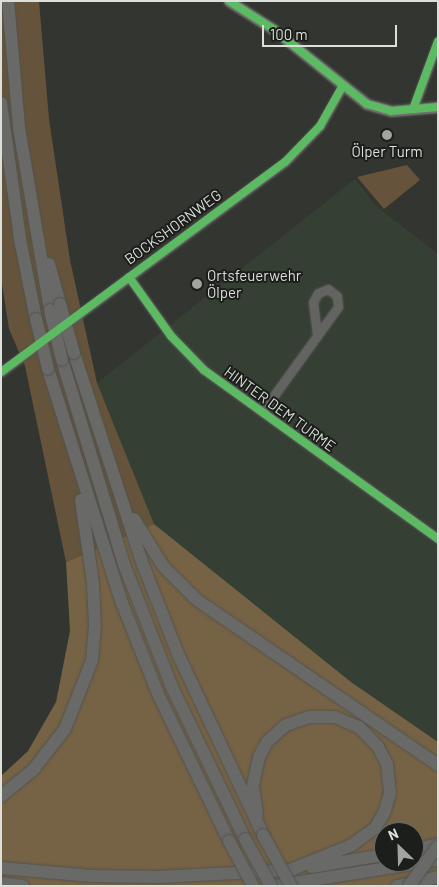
<!DOCTYPE html>
<html>
<head>
<meta charset="utf-8">
<style>
	body { margin:0 }
	#map { position:relative; width:439px; height:887px; overflow:hidden; background:#333531; font-family:Barlow,sans-serif }
	div>[style] { position:absolute }
	[style*='--x'] { left:calc(var(--x)*1px); top:calc(var(--y)*1px); width:calc(var(--w)*1px); rotate:calc(var(--a)*1deg) }
	.built>* { inset:0; background:#363f33 }
	.green>* { inset:0; background:#65543b }
	.forest>* { inset:0; background:#766245 }
	.roads { filter:drop-shadow(0 0 1px #515350) drop-shadow(0 0 1px #515350) }
	.minor>* { height:9px; margin:-4.5px; padding:0 4.5px; transform-origin:4.5px; border-radius:4.5px; background:#636462 }
	.major>* { height:11px; margin:-5.5px; padding:0 5.5px; transform-origin:5.5px; border-radius:5.5px; background:#6d6d6a }
	.highway>* { height:12px; margin:-6px; padding:0 6px; transform-origin:6px; border-radius:6px; background:#696a67 }
	.bridges { filter:drop-shadow(0 0 1px #515350) drop-shadow(0 0 1px #515350) }
	.highway-bridge>* { height:12px; margin:-6px; padding:0 6px; transform-origin:6px; border-radius:6px; background:#696a67 }
	.cycleway>* { height:8px; margin:-4px; padding:0 4px; transform-origin:4px; border-radius:4px; background:#5cba63 }
	.dots>* { width:14px; height:14px; translate:-50% -50%; box-sizing:border-box; border:2px solid #1b1e1a; border-radius:50% }
	span { translate:-50% -50%; white-space:nowrap; text-align:center; line-height:1.15; -webkit-text-stroke:4px #1b1e1a; paint-order:stroke }
	.poi-label { font-size:15px; color:#dcdfda }
	.left { translate:0 -50%; text-align:left }
	.street-label { font-size:15px; color:#dcdfda }
	.frame { position:absolute; inset:0; border:2px solid #dcdfda; pointer-events:none }
	.north { position:absolute; left:374px; top:822px; width:50px; height:50px; box-sizing:border-box; background:#1b1e1a; border:1px solid #686b67; border-radius:50%; rotate:336deg; font-size:14px; font-weight:700; line-height:20px; text-align:center; color:#dcdfda }
	.north::after { content:''; display:block; margin:auto; width:18px; height:22px; background:#a1a49f; clip-path:polygon(50% 0,100% 100%,50% 72%,0 100%) }
	.scale { position:absolute; left:262px; top:25px; width:135px; height:22px; box-sizing:border-box; border:2px solid #dcdfda; border-top:0; padding-left:6px; font-size:15px; line-height:18px; white-space:nowrap; color:#dcdfda; -webkit-text-stroke:4px #1b1e1a; paint-order:stroke }
</style>
</head>
<body>
<div id="map">
	<div class="built">
		<i style="clip-path:polygon(355px 179px,376px 206px,438px 254px,438px 742px,351px 682px,154px 524px,97px 383px)"></i>
	</div>
	<div class="green">
		<i style="clip-path:polygon(1px 1px,39px 1px,49px 119px,70px 260px,97px 383px,154px 524px,66px 562px,25px 366px,9px 329px,1px 277px)"></i>
		<i style="clip-path:polygon(407px 165px,420px 180px,384px 209px,357px 177px)"></i>
	</div>
	<div class="forest">
		<i style="clip-path:polygon(evenodd,154px 524px,351px 682px,438px 742px,438px 886px,1px 886px,1px 776px,28px 751px,56px 702px,70px 631px,66px 562px,154px 524px,384px 832px,414px 832px,414px 862px,384px 862px,384px 832px)"></i>
	</div>
	<div class="roads">
		<div class="minor">
			<i style="--x:413;--y:109;--w:72;--a:-69.8"></i>
			<i style="--x:129;--y:277;--w:72;--a:54.6"></i>
			<i style="--x:171;--y:336;--w:47;--a:45.9"></i>
			<i style="--x:204;--y:370;--w:289;--a:35.8"></i>
			<i style="--x:1;--y:372;--w:353;--a:-36.5"></i>
			<i style="--x:285;--y:162;--w:50;--a:-45.8"></i>
			<i style="--x:320;--y:126;--w:45;--a:-60.6"></i>
			<i style="--x:262;--y:412;--w:130;--a:-54.1"></i>
			<i style="--x:338;--y:307;--w:11;--a:-95"></i>
			<i style="--x:337;--y:296;--w:11;--a:-142"></i>
			<i style="--x:328;--y:289;--w:11;--a:158"></i>
			<i style="--x:318;--y:293;--w:10;--a:119"></i>
			<i style="--x:313;--y:302;--w:34;--a:83"></i>
		</div>
		<div class="major">
			<i style="--x:229;--y:1;--w:52;--a:32.5"></i>
			<i style="--x:273;--y:29;--w:120;--a:38.6"></i>
			<i style="--x:367;--y:104;--w:25;--a:16"></i>
			<i style="--x:391;--y:111;--w:47;--a:-4.9"></i>
		</div>
		<div class="highway">
			<i style="--x:8;--y:1;--w:127;--a:85"></i>
			<i style="--x:19;--y:128;--w:185;--a:80.3"></i>
			<i style="--x:1;--y:103;--w:137;--a:82"></i>
			<i style="--x:20;--y:239;--w:82;--a:78.7"></i>
			<i style="--x:49;--y:264;--w:41;--a:74.6"></i>
			<i style="--x:74;--y:353;--w:223;--a:72"></i>
			<i style="--x:143;--y:565;--w:96;--a:68.5"></i>
			<i style="--x:178;--y:654;--w:200;--a:64.8"></i>
			<i style="--x:62;--y:360;--w:216;--a:73.1"></i>
			<i style="--x:125;--y:567;--w:129;--a:68.6"></i>
			<i style="--x:172;--y:687;--w:169;--a:64.3"></i>
			<i style="--x:48;--y:369;--w:245;--a:72.5"></i>
			<i style="--x:122;--y:603;--w:98;--a:68.4"></i>
			<i style="--x:158;--y:694;--w:163;--a:64.2"></i>
			<i style="--x:134;--y:519;--w:55;--a:58.3"></i>
			<i style="--x:163;--y:566;--w:48;--a:45"></i>
			<i style="--x:197;--y:600;--w:292;--a:34.4"></i>
			<i style="--x:1;--y:796;--w:41;--a:-39.1"></i>
			<i style="--x:33;--y:770;--w:52;--a:-52"></i>
			<i style="--x:65;--y:729;--w:74;--a:-68.6"></i>
			<i style="--x:92;--y:660;--w:34;--a:-85"></i>
			<i style="--x:95;--y:626;--w:43;--a:-92.7"></i>
			<i style="--x:93;--y:583;--w:84;--a:-98.2"></i>
			<i style="--x:257;--y:814;--w:29;--a:-98"></i>
			<i style="--x:253;--y:785;--w:29;--a:-78"></i>
			<i style="--x:259;--y:757;--w:17;--a:-62"></i>
			<i style="--x:267;--y:742;--w:25;--a:-42"></i>
			<i style="--x:286;--y:725;--w:24;--a:-19"></i>
			<i style="--x:309;--y:717;--w:26;--a:0"></i>
			<i style="--x:335;--y:717;--w:26;--a:23"></i>
			<i style="--x:359;--y:727;--w:28;--a:46"></i>
			<i style="--x:378;--y:747;--w:19;--a:62"></i>
			<i style="--x:387;--y:764;--w:29;--a:84"></i>
			<i style="--x:390;--y:793;--w:19;--a:106"></i>
			<i style="--x:385;--y:811;--w:20;--a:120"></i>
			<i style="--x:375;--y:828;--w:29;--a:144"></i>
			<i style="--x:352;--y:845;--w:67;--a:158"></i>
			<i style="--x:414;--y:850;--w:25;--a:-14"></i>
			<i style="--x:312;--y:867;--w:73;--a:-9.5"></i>
			<i style="--x:1;--y:868;--w:91;--a:5"></i>
			<i style="--x:92;--y:876;--w:67;--a:0.9"></i>
			<i style="--x:159;--y:877;--w:134;--a:-3"></i>
			<i style="--x:1;--y:883;--w:22;--a:8"></i>
			<i style="--x:275;--y:886;--w:165;--a:-9.1"></i>
			<i style="--x:397;--y:886;--w:42;--a:-12.4"></i>
		</div>
	</div>
	<div class="bridges">
		<div class="highway-bridge">
			<i style="--x:60;--y:304;--w:51;--a:74.1"></i>
			<i style="--x:50;--y:310;--w:51;--a:76.5"></i>
			<i style="--x:36;--y:319;--w:51;--a:76.5"></i>
			<i style="--x:263;--y:835;--w:58;--a:61.2"></i>
			<i style="--x:245;--y:839;--w:54;--a:61"></i>
			<i style="--x:229;--y:841;--w:51;--a:61.9"></i>
			<i style="--x:409;--y:886;--w:49;--a:-54.1"></i>
		</div>
	</div>
	<div class="cycleway">
		<i style="--x:229;--y:1;--w:52;--a:32.5"></i>
		<i style="--x:273;--y:29;--w:120;--a:38.6"></i>
		<i style="--x:367;--y:104;--w:25;--a:16"></i>
		<i style="--x:391;--y:111;--w:47;--a:-4.9"></i>
		<i style="--x:413;--y:109;--w:72;--a:-69.8"></i>
		<i style="--x:129;--y:277;--w:72;--a:54.6"></i>
		<i style="--x:171;--y:336;--w:47;--a:45.9"></i>
		<i style="--x:204;--y:370;--w:289;--a:35.8"></i>
		<i style="--x:1;--y:372;--w:353;--a:-36.5"></i>
		<i style="--x:285;--y:162;--w:50;--a:-45.8"></i>
		<i style="--x:320;--y:126;--w:45;--a:-60.6"></i>
	</div>
	<div class="dots">
		<i style="left:387px;top:135px;background:#a1a49f"></i>
		<i style="left:197px;top:284px;background:#a1a49f"></i>
	</div>
	<div class="poi-label">
		<span style="left:387px;top:152px">Ölper Turm</span>
		<span class="left" style="left:207px;top:284px">Ortsfeuerwehr<br>Ölper</span>
	</div>
	<div class="street-label">
		<span style="left:173px;top:227px;rotate:-36deg">BOCKSHORNWEG</span>
		<span style="left:280px;top:409px;rotate:36deg">HINTER DEM TURME</span>
	</div>
	<div class="frame"></div>
	<div class="north">N</div>
	<div class="scale">100 m</div>
</div>
</body>
</html>
